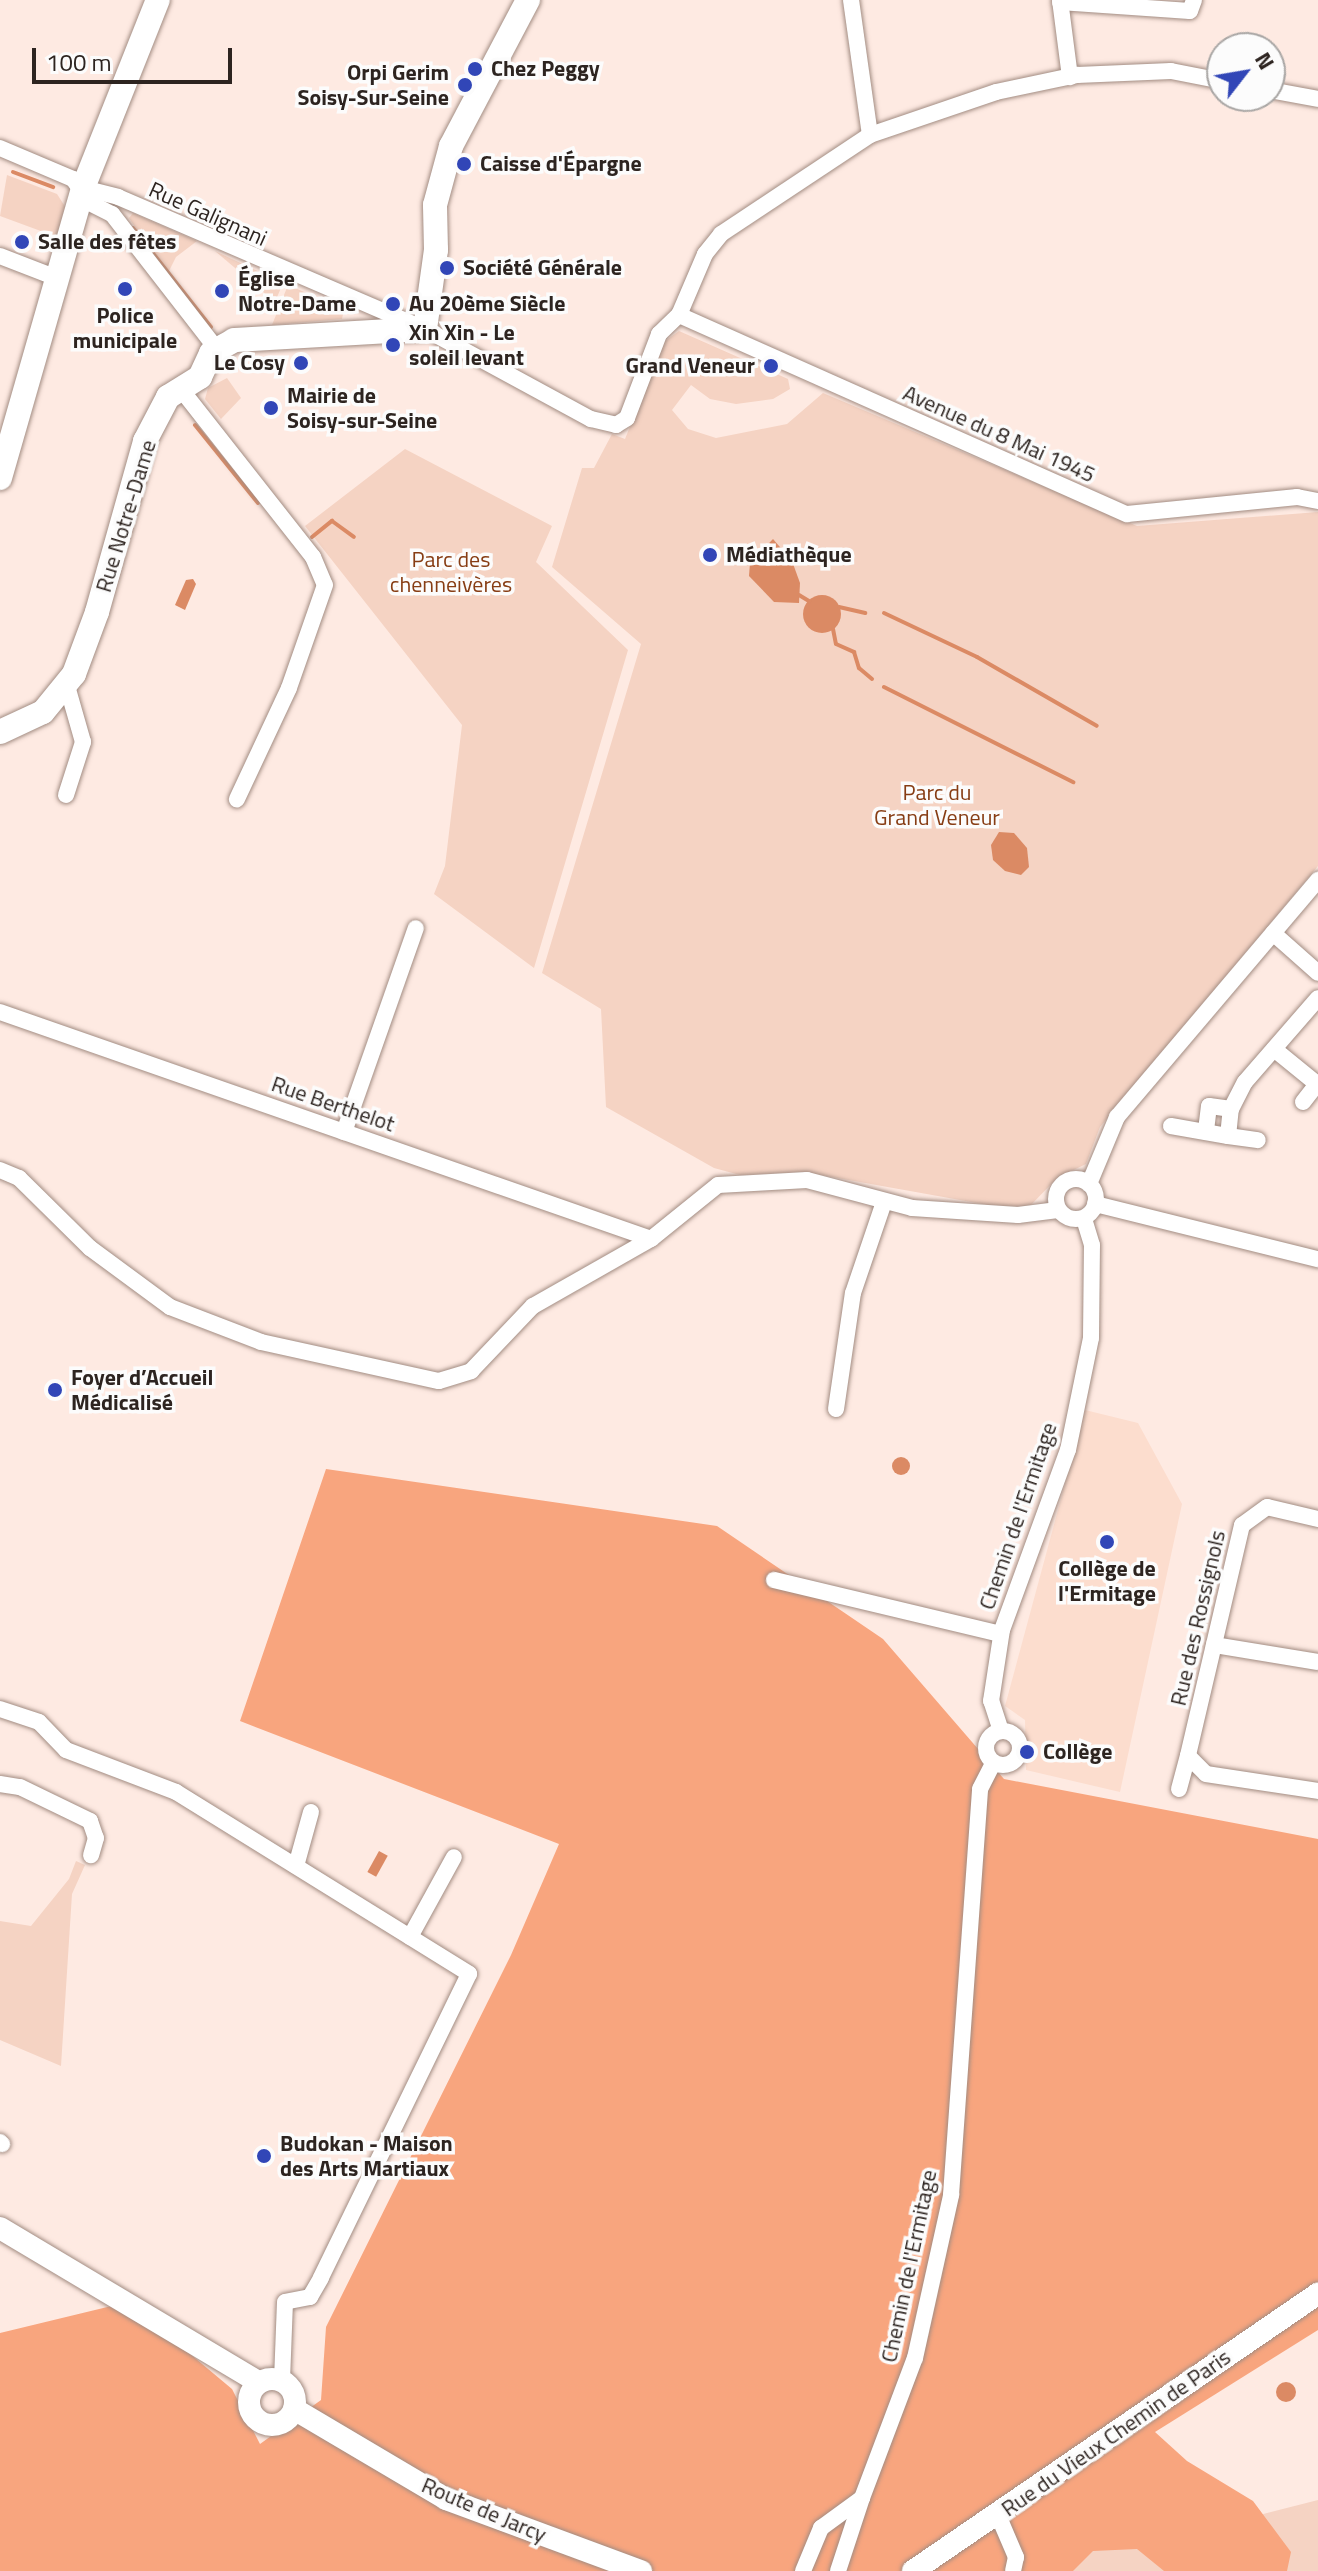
<!DOCTYPE html>
<html>
<head>
<meta charset="utf-8">
<style>
	body { margin:0 }
	#map { position:relative; width:1318px; height:2571px; overflow:hidden; background:#feeae2; font-family:"Titillium Web",sans-serif }
	div>[style] { position:absolute }
	[style*='--x'] { left:calc(var(--x)*1px); top:calc(var(--y)*1px); width:calc(var(--w)*1px); rotate:calc(var(--a)*1deg) }
	.built>* { inset:0; background:#fcddce }
	.green>* { inset:0; background:#f5d3c3 }
	.forest>* { inset:0; background:#f8a57e }
	.water>* { inset:0; background:#db8a64; transform-origin:0 0 }
	.round { border-radius:50% }
	.stream>* { height:4px; margin:-2px; padding:0 2px; transform-origin:2px; border-radius:2px; background:#db8a64 }
	.roads { filter:drop-shadow(0 0 2px #a28c82) drop-shadow(0 0 2px #a28c82) }
	.street>* { height:16px; margin:-8px; padding:0 8px; transform-origin:8px; border-radius:8px; background:#fff }
	.street>.ring { margin:-8px; padding:0; box-sizing:content-box; background:none; border:16px solid #fff; border-radius:50% }
	.secondary>* { height:22px; margin:-11px; padding:0 11px; transform-origin:11px; border-radius:11px; background:#fff }
	.secondary>.ring { margin:-11px; padding:0; box-sizing:content-box; background:none; border:22px solid #fff; border-radius:50% }
	.primary>* { height:24px; margin:-12px; padding:0 12px; transform-origin:12px; border-radius:12px; background:#fff }
	.dots>* { width:22px; height:22px; translate:-50% -50%; box-sizing:border-box; border:4px solid #fcfcfc; border-radius:50% }
	span { translate:-50% -50%; white-space:nowrap; text-align:center; line-height:1.15; -webkit-text-stroke:7px #fcfcfc; paint-order:stroke }
	.poi-label { font-size:22px; color:#2d2420; font-weight:700 }
	.left { translate:0 -50%; text-align:left }
	.right { translate:-100% -50%; text-align:right }
	.street-label { font-size:22px; color:#2d2420 }
	.park-label { font-size:22px; color:#873d14 }
	.north { position:absolute; left:1206px; top:32px; width:80px; height:80px; box-sizing:border-box; background:#fcfcfc; border:2px solid #a9a6a4; border-radius:50%; rotate:59deg; font-size:22px; font-weight:700; line-height:32px; text-align:center; color:#2d2420 }
	.north::after { content:''; display:block; margin:auto; width:28px; height:36px; background:#3146b7; clip-path:polygon(50% 0,100% 100%,50% 72%,0 100%) }
	.scale { position:absolute; left:32px; top:48px; width:200px; height:36px; box-sizing:border-box; border:4px solid #2d2420; border-top:0; padding-left:10px; font-size:24px; line-height:28px; white-space:nowrap; color:#2d2420; -webkit-text-stroke:6px #fcfcfc; paint-order:stroke }
</style>
</head>
<body>
<div id="map">
	<div class="built">
		<i style="clip-path:polygon(1085px 1410px,1138px 1423px,1182px 1504px,1120px 1792px,1026px 1770px,1025px 1720px,1005px 1706px)"></i>
	</div>
	<div class="green">
		<i style="clip-path:polygon(7px 175px,57px 194px,66px 208px,57px 237px,0 216px)"></i>
		<i style="clip-path:polygon(133px 213px,197px 241px,176px 257px,167px 275px,129px 218px)"></i>
		<i style="clip-path:polygon(215px 251px,283px 283px,275px 302px)"></i>
		<i style="clip-path:polygon(288px 285px,344px 309px,342px 319px,272px 325px)"></i>
		<i style="clip-path:polygon(679px 331px,788px 379px,790px 389px,773px 399px,736px 404px,710px 399px,691px 385px,672px 410px,688px 429px,716px 438px,787px 424px,823px 393px,1137px 526px,1318px 512px,1318px 866px,1100px 1127px,1086px 1164px,1057px 1178px,1029px 1207px,988px 1205px,804px 1172px,740px 1175px,714px 1168px,606px 1107px,601px 1009px,542px 973px,641px 644px,552px 567px,582px 468px,594px 468px,612px 434px,625px 439px,664px 342px)"></i>
		<i style="clip-path:polygon(227px 378px,241px 398px,221px 419px,205px 399px,208px 388px)"></i>
		<i style="clip-path:polygon(405px 449px,552px 526px,536px 562px,628px 650px,534px 968px,434px 894px,445px 866px,462px 725px,305px 526px)"></i>
		<i style="clip-path:polygon(76px 1861px,85px 1865px,72px 1894px,61px 2066px,0 2040px,0 1921px,31px 1926px,69px 1879px)"></i>
		<i style="clip-path:polygon(1318px 2500px,1318px 2571px,1027px 2571px,1027px 2510px,1200px 2530px)"></i>
	</div>
	<div class="forest">
		<i style="clip-path:polygon(326px 1469px,717px 1526px,883px 1639px,1004px 1779px,1318px 1839px,1318px 2330px,1155px 2432px,1187px 2461px,1253px 2501px,1291px 2552px,1287px 2571px,1164px 2571px,1137px 2549px,1093px 2551px,1073px 2571px,0 2571px,0 2333px,128px 2302px,232px 2389px,260px 2444px,321px 2400px,326px 2327px,511px 1955px,559px 1844px,240px 1721px)"></i>
	</div>
	<div class="water">
		<i style="clip-path:polygon(773px 539px,792px 561px,800px 583px,799px 603px,774px 602px,749px 576px,750px 563px)"></i>
		<i style="clip-path:polygon(193px 579px,196px 584px,185px 610px,175px 605px,186px 580px)"></i>
		<i class="round" style="left:803px;top:595px;width:38px;height:38px"></i>
		<i style="clip-path:polygon(999px 832px,1014px 833px,1027px 848px,1029px 867px,1021px 875px,1005px 871px,993px 860px,991px 845px)"></i>
		<i class="round" style="left:892px;top:1457px;width:18px;height:18px"></i>
		<i style="left:379px;top:1851px;width:10px;height:24px;rotate:29deg"></i>
		<i class="round" style="left:1276px;top:2382px;width:20px;height:20px"></i>
	</div>
	<div class="stream">
		<i style="--x:13;--y:172;--w:43;--a:20.6"></i>
		<i style="--x:133;--y:228;--w:126;--a:51.8"></i>
		<i style="--x:195;--y:425;--w:100;--a:51.1"></i>
		<i style="--x:312;--y:537;--w:26;--a:-39"></i>
		<i style="--x:332;--y:521;--w:27;--a:36"></i>
		<i style="--x:799;--y:595;--w:12;--a:31"></i>
		<i style="--x:839;--y:607;--w:27;--a:13"></i>
		<i style="--x:884;--y:613;--w:103;--a:25.3"></i>
		<i style="--x:977;--y:657;--w:138;--a:29.9"></i>
		<i style="--x:833;--y:629;--w:15;--a:79"></i>
		<i style="--x:836;--y:644;--w:20;--a:24"></i>
		<i style="--x:854;--y:652;--w:17;--a:73"></i>
		<i style="--x:859;--y:668;--w:17;--a:40"></i>
		<i style="--x:884;--y:687;--w:212;--a:26.7"></i>
	</div>
	<div class="roads">
		<div class="street">
			<i style="--x:851;--y:0;--w:136;--a:82"></i>
			<i style="--x:1060;--y:0;--w:78;--a:82.6"></i>
			<i style="--x:1060;--y:2;--w:130;--a:4"></i>
			<i style="--x:1190;--y:11;--w:12;--a:-70"></i>
			<i style="--x:1270;--y:90;--w:49;--a:10.6"></i>
			<i style="--x:0;--y:148;--w:79;--a:23"></i>
			<i style="--x:73;--y:179;--w:29;--a:55"></i>
			<i style="--x:90;--y:203;--w:25;--a:27"></i>
			<i style="--x:112;--y:214;--w:170;--a:52.2"></i>
			<i style="--x:83;--y:188;--w:36;--a:14"></i>
			<i style="--x:118;--y:197;--w:334;--a:23.3"></i>
			<i style="--x:425;--y:329;--w:189;--a:28.5"></i>
			<i style="--x:591;--y:419;--w:26;--a:13"></i>
			<i style="--x:616;--y:425;--w:13;--a:-32"></i>
			<i style="--x:627;--y:418;--w:90;--a:-69.1"></i>
			<i style="--x:659;--y:334;--w:28;--a:-44"></i>
			<i style="--x:679;--y:315;--w:66;--a:-66.9"></i>
			<i style="--x:705;--y:254;--w:26;--a:-51"></i>
			<i style="--x:721;--y:234;--w:179;--a:-33.6"></i>
			<i style="--x:870;--y:135;--w:133;--a:-18.8"></i>
			<i style="--x:996;--y:92;--w:83;--a:-11.9"></i>
			<i style="--x:1077;--y:75;--w:94;--a:-2.4"></i>
			<i style="--x:1171;--y:71;--w:52;--a:11.1"></i>
			<i style="--x:0;--y:256;--w:61;--a:21.1"></i>
			<i style="--x:679;--y:315;--w:490;--a:24"></i>
			<i style="--x:1127;--y:514;--w:171;--a:-5.7"></i>
			<i style="--x:1297;--y:497;--w:21;--a:11"></i>
			<i style="--x:180;--y:388;--w:215;--a:51.8"></i>
			<i style="--x:313;--y:557;--w:30;--a:67"></i>
			<i style="--x:325;--y:585;--w:109;--a:109.3"></i>
			<i style="--x:289;--y:688;--w:123;--a:115.1"></i>
			<i style="--x:66;--y:795;--w:56;--a:-72.2"></i>
			<i style="--x:83;--y:742;--w:58;--a:-105.9"></i>
			<i style="--x:1273;--y:933;--w:60;--a:41.6"></i>
			<i style="--x:0;--y:1012;--w:689;--a:19.22"></i>
			<i style="--x:1274;--y:1049;--w:55;--a:39.1"></i>
			<i style="--x:1303;--y:1102;--w:24;--a:-52"></i>
			<i style="--x:1231;--y:1109;--w:30;--a:-63"></i>
			<i style="--x:1245;--y:1082;--w:111;--a:-49"></i>
			<i style="--x:1171;--y:1126;--w:58;--a:10"></i>
			<i style="--x:1228;--y:1136;--w:27;--a:-84"></i>
			<i style="--x:1231;--y:1109;--w:22;--a:-172"></i>
			<i style="--x:1209;--y:1106;--w:26;--a:97"></i>
			<i style="--x:344;--y:1132;--w:216;--a:-70.6"></i>
			<i style="--x:1228;--y:1136;--w:30;--a:8"></i>
			<i style="--x:0;--y:1170;--w:21;--a:23"></i>
			<i style="--x:19;--y:1178;--w:100;--a:44.6"></i>
			<i style="--x:90;--y:1248;--w:99;--a:36.4"></i>
			<i style="--x:170;--y:1307;--w:97;--a:21"></i>
			<i style="--x:261;--y:1342;--w:182;--a:12.4"></i>
			<i style="--x:439;--y:1381;--w:34;--a:-17"></i>
			<i style="--x:471;--y:1371;--w:90;--a:-46.4"></i>
			<i style="--x:533;--y:1306;--w:136;--a:-29.6"></i>
			<i style="--x:651;--y:1239;--w:86;--a:-38.9"></i>
			<i style="--x:718;--y:1185;--w:89;--a:-3.2"></i>
			<i style="--x:807;--y:1180;--w:109;--a:14.9"></i>
			<i style="--x:912;--y:1208;--w:106;--a:3.8"></i>
			<i style="--x:1018;--y:1215;--w:40;--a:-7.1"></i>
			<i class="ring" style="left:1056px;top:1179px;width:24px;height:24px"></i>
			<i style="--x:1089;--y:1184;--w:73;--a:-67.3"></i>
			<i style="--x:1117;--y:1117;--w:311;--a:-49.7"></i>
			<i style="--x:1095;--y:1204;--w:230;--a:13.9"></i>
			<i style="--x:836;--y:1409;--w:117;--a:-81.7"></i>
			<i style="--x:853;--y:1293;--w:96;--a:-71.2"></i>
			<i style="--x:1318;--y:1519;--w:52;--a:-166.8"></i>
			<i style="--x:1267;--y:1507;--w:31;--a:144"></i>
			<i style="--x:1242;--y:1525;--w:237;--a:103.2"></i>
			<i style="--x:1188;--y:1756;--w:25;--a:45"></i>
			<i style="--x:1206;--y:1774;--w:113;--a:8.6"></i>
			<i style="--x:774;--y:1580;--w:233;--a:13.4"></i>
			<i style="--x:1214;--y:1645;--w:105;--a:9.3"></i>
			<i style="--x:0;--y:1709;--w:41;--a:18.4"></i>
			<i style="--x:39;--y:1722;--w:39;--a:46"></i>
			<i style="--x:66;--y:1750;--w:118;--a:20.9"></i>
			<i style="--x:176;--y:1792;--w:345;--a:31.8"></i>
			<i style="--x:469;--y:1974;--w:338;--a:116"></i>
			<i style="--x:321;--y:2278;--w:22;--a:120"></i>
			<i style="--x:310;--y:2297;--w:25;--a:169"></i>
			<i style="--x:285;--y:2302;--w:79;--a:92.2"></i>
			<i style="--x:1001;--y:1731;--w:32;--a:-108"></i>
			<i style="--x:991;--y:1701;--w:72;--a:-81.2"></i>
			<i style="--x:1002;--y:1630;--w:192;--a:-69.9"></i>
			<i style="--x:1068;--y:1450;--w:114;--a:-78.4"></i>
			<i style="--x:1091;--y:1338;--w:93;--a:-89.4"></i>
			<i style="--x:1092;--y:1245;--w:27;--a:-107"></i>
			<i class="ring" style="left:986px;top:1731px;width:18px;height:18px"></i>
			<i style="--x:0;--y:1784;--w:20;--a:9"></i>
			<i style="--x:20;--y:1787;--w:78;--a:25.9"></i>
			<i style="--x:90;--y:1821;--w:18;--a:71"></i>
			<i style="--x:96;--y:1838;--w:18;--a:106"></i>
			<i style="--x:1179;--y:1789;--w:34;--a:-75"></i>
			<i style="--x:296;--y:1866;--w:56;--a:-74.5"></i>
			<i style="--x:410;--y:1937;--w:91;--a:-61.2"></i>
			<i style="--x:0;--y:2142;--w:3;--a:45"></i>
			<i style="--x:998;--y:2515;--w:46;--a:66.8"></i>
			<i style="--x:1016;--y:2557;--w:14;--a:102"></i>
			<i style="--x:803;--y:2571;--w:47;--a:-67.3"></i>
			<i style="--x:821;--y:2528;--w:51;--a:-36.2"></i>
			<i style="--x:862;--y:2498;--w:150;--a:-69.3"></i>
			<i style="--x:915;--y:2358;--w:167;--a:-77.5"></i>
			<i style="--x:951;--y:2195;--w:407;--a:-85.9"></i>
			<i style="--x:980;--y:1789;--w:30;--a:-63"></i>
			<i style="--x:838;--y:2571;--w:77;--a:-71.8"></i>
		</div>
		<div class="secondary">
			<i style="--x:0;--y:2228;--w:300;--a:30.8"></i>
			<i class="ring" style="left:249px;top:2379px;width:24px;height:24px"></i>
			<i style="--x:294;--y:2409;--w:177;--a:30.6"></i>
			<i style="--x:446;--y:2499;--w:208;--a:20.3"></i>
			<i style="--x:913;--y:2571;--w:491;--a:-34.4"></i>
		</div>
		<div class="primary">
			<i style="--x:0;--y:478;--w:302;--a:-74"></i>
			<i style="--x:83;--y:188;--w:202;--a:-68.3"></i>
			<i style="--x:0;--y:732;--w:47;--a:-24.9"></i>
			<i style="--x:43;--y:712;--w:49;--a:-50.8"></i>
			<i style="--x:74;--y:674;--w:66;--a:-69.6"></i>
			<i style="--x:97;--y:612;--w:178;--a:-74.3"></i>
			<i style="--x:145;--y:441;--w:50;--a:-62.4"></i>
			<i style="--x:168;--y:397;--w:38;--a:-32"></i>
			<i style="--x:200;--y:377;--w:26;--a:-65"></i>
			<i style="--x:211;--y:353;--w:26;--a:-29"></i>
			<i style="--x:234;--y:340;--w:191;--a:-3.3"></i>
			<i style="--x:425;--y:329;--w:80;--a:-82.1"></i>
			<i style="--x:436;--y:250;--w:45;--a:-91.3"></i>
			<i style="--x:435;--y:205;--w:61;--a:-74.8"></i>
			<i style="--x:451;--y:146;--w:165;--a:-62.2"></i>
		</div>
	</div>
	<div class="dots">
		<i style="left:475px;top:69px;background:#3146b7"></i>
		<i style="left:465px;top:85px;background:#3146b7"></i>
		<i style="left:464px;top:164px;background:#3146b7"></i>
		<i style="left:22px;top:242px;background:#3146b7"></i>
		<i style="left:447px;top:268px;background:#3146b7"></i>
		<i style="left:125px;top:289px;background:#3146b7"></i>
		<i style="left:222px;top:291px;background:#3146b7"></i>
		<i style="left:393px;top:304px;background:#3146b7"></i>
		<i style="left:393px;top:345px;background:#3146b7"></i>
		<i style="left:301px;top:363px;background:#3146b7"></i>
		<i style="left:771px;top:366px;background:#3146b7"></i>
		<i style="left:271px;top:408px;background:#3146b7"></i>
		<i style="left:710px;top:555px;background:#3146b7"></i>
		<i style="left:55px;top:1390px;background:#3146b7"></i>
		<i style="left:1107px;top:1542px;background:#3146b7"></i>
		<i style="left:1027px;top:1752px;background:#3146b7"></i>
		<i style="left:264px;top:2156px;background:#3146b7"></i>
	</div>
	<div class="poi-label">
		<span class="left" style="left:491px;top:69px">Chez Peggy</span>
		<span class="right" style="left:449px;top:85px">Orpi Gerim<br>Soisy-Sur-Seine</span>
		<span class="left" style="left:480px;top:164px">Caisse d'Épargne</span>
		<span class="left" style="left:38px;top:242px">Salle des fêtes</span>
		<span class="left" style="left:463px;top:268px">Société Générale</span>
		<span class="left" style="left:238px;top:291px">Église<br>Notre-Dame</span>
		<span class="left" style="left:409px;top:304px">Au 20ème Siècle</span>
		<span style="left:125px;top:328px">Police<br>municipale</span>
		<span class="left" style="left:409px;top:345px">Xin Xin - Le<br>soleil levant</span>
		<span class="right" style="left:285px;top:363px">Le Cosy</span>
		<span class="right" style="left:755px;top:366px">Grand Veneur</span>
		<span class="left" style="left:287px;top:408px">Mairie de<br>Soisy-sur-Seine</span>
		<span class="left" style="left:726px;top:555px">Médiathèque</span>
		<span class="left" style="left:71px;top:1390px">Foyer d’Accueil<br>Médicalisé</span>
		<span style="left:1107px;top:1581px">Collège de<br>l'Ermitage</span>
		<span class="left" style="left:1043px;top:1752px">Collège</span>
		<span class="left" style="left:280px;top:2156px">Budokan - Maison<br>des Arts Martiaux</span>
	</div>
	<div class="street-label">
		<span style="left:208px;top:214px;rotate:24deg">Rue Galignani</span>
		<span style="left:999px;top:434px;rotate:24deg">Avenue du 8 Mai 1945</span>
		<span style="left:126px;top:516px;rotate:-73deg">Rue Notre-Dame</span>
		<span style="left:333px;top:1104px;rotate:19deg">Rue Berthelot</span>
		<span style="left:1018px;top:1516px;rotate:-71deg">Chemin de l'Ermitage</span>
		<span style="left:1198px;top:1618px;rotate:-77deg">Rue des Rossignols</span>
		<span style="left:909px;top:2266px;rotate:-78deg">Chemin de l'Ermitage</span>
		<span style="left:1116px;top:2433px;rotate:-35deg">Rue du Vieux Chemin de Paris</span>
		<span style="left:484px;top:2510px;rotate:23deg">Route de Jarcy</span>
	</div>
	<div class="park-label">
		<span style="left:451px;top:572px">Parc des<br>chenneivères</span>
		<span style="left:937px;top:805px">Parc du<br>Grand Veneur</span>
	</div>
	<div class="north">N</div>
	<div class="scale">100 m</div>
</div>
</body>
</html>
